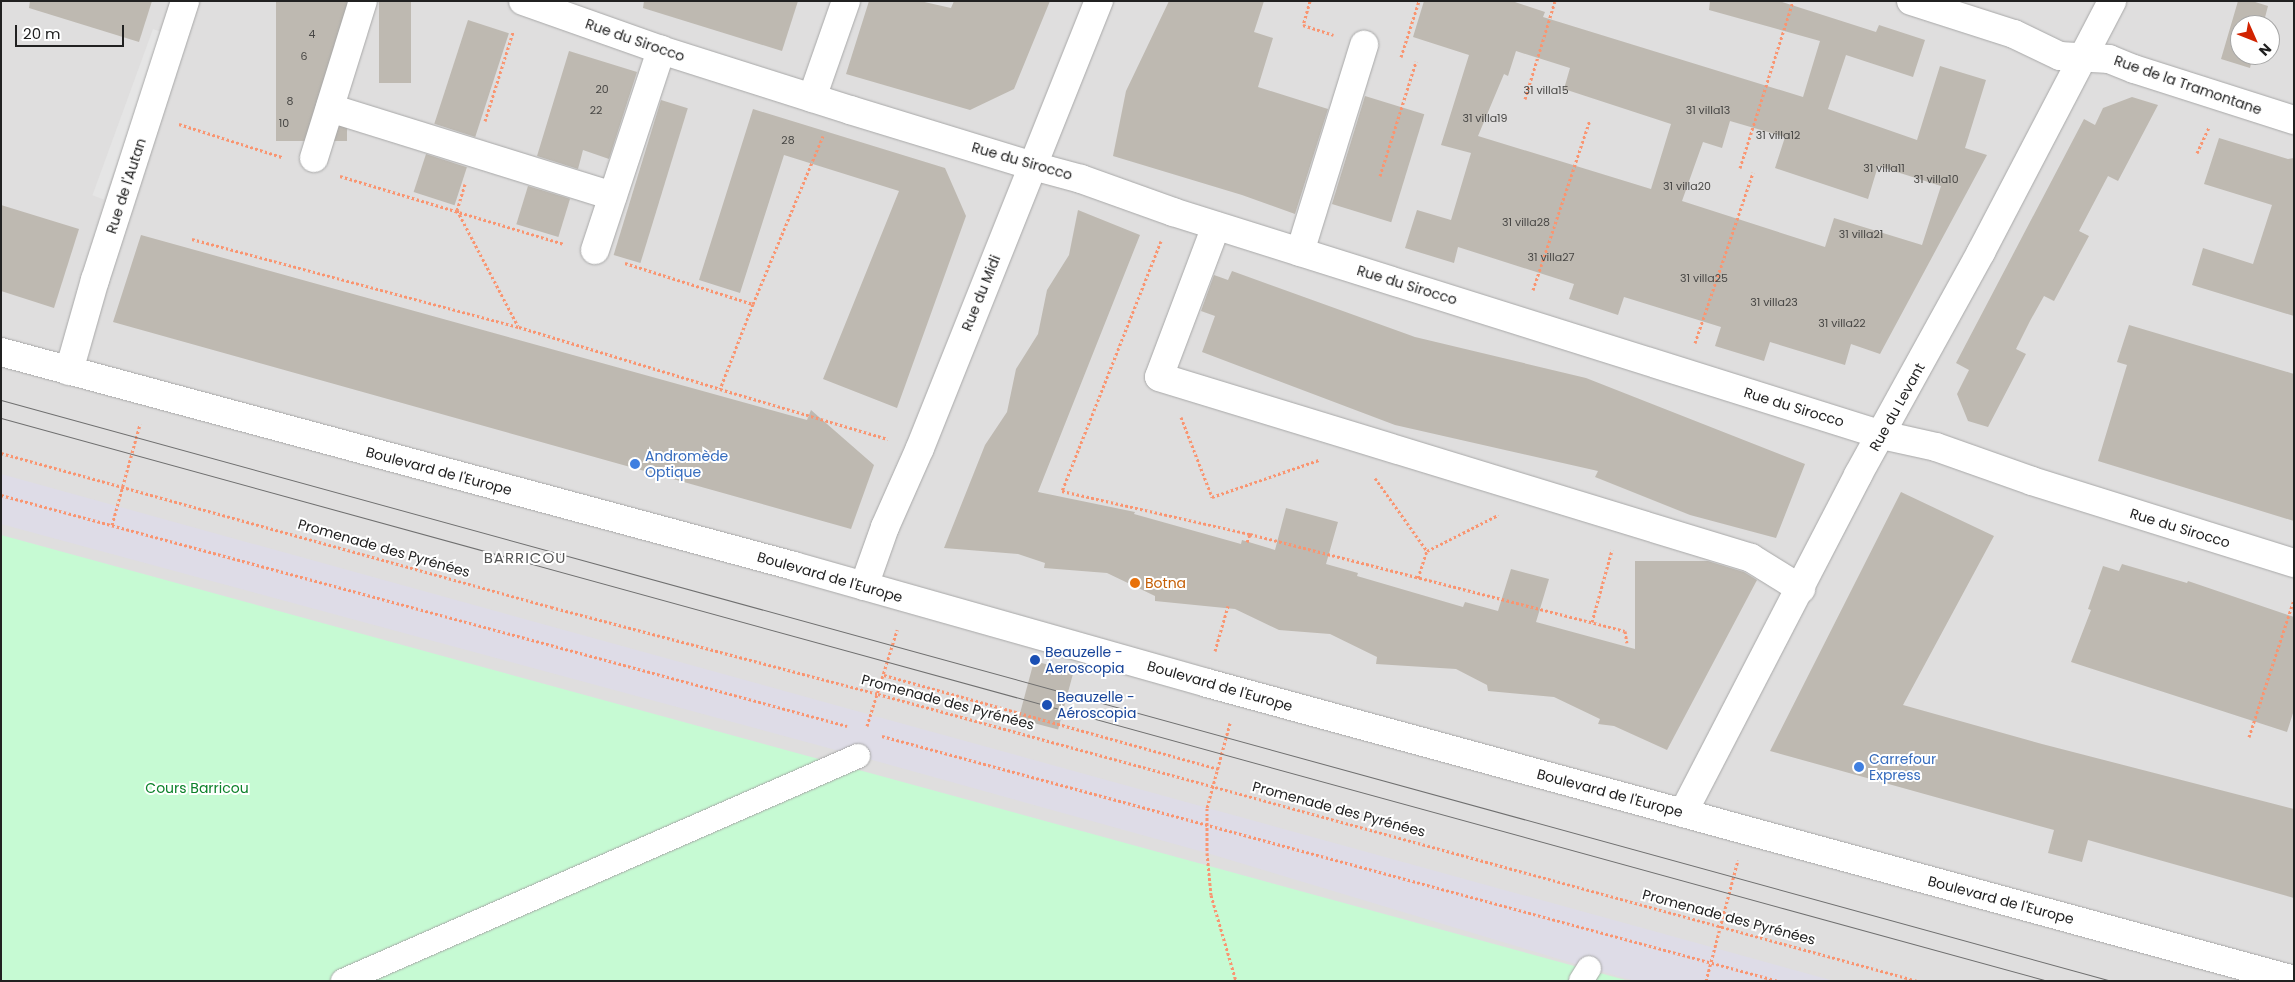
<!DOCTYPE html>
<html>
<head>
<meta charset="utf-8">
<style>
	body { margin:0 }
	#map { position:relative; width:2295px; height:982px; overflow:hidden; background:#f1f0e8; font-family:Poppins,sans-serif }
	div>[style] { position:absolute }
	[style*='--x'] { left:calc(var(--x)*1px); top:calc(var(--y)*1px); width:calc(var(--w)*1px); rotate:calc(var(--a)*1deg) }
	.residential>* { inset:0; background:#dfdede }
	.park>* { inset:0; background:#c6fad3 }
	.parking>* { inset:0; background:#e5e5e5; transform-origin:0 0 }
	.plaza>* { inset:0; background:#dedce7 }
	.building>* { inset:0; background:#beb9b1; transform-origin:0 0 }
	.path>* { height:3px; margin-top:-1.5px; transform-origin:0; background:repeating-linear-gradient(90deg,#f99571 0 2.5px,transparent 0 5px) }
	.roads { filter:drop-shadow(0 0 1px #a8a8a8) drop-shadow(0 0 1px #a8a8a8) }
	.pedestrian>* { height:24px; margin:-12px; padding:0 12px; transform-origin:12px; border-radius:12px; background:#fff }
	.minor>* { height:28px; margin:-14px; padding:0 14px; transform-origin:14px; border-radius:14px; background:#fff }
	.tram>* { height:1px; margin:-0.5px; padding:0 0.5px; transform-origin:0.5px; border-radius:0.5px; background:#6f6f6f }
	.dots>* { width:14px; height:14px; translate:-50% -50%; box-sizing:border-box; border:2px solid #fff; border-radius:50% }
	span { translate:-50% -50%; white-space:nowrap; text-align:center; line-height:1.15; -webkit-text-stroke:4px #fff; paint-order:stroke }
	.number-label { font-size:11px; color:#484745 }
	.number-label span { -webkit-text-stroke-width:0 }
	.street-label { font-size:14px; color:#212121 }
	.shop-label { font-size:14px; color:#366cbe }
	.left { translate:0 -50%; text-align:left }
	.food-label { font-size:14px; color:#c56008 }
	.transit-label { font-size:14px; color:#164399 }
	.park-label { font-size:14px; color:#0c812a }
	.neighbourhood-label { font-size:15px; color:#545454; letter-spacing:1px }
	.frame { position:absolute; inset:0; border:2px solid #212121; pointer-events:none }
	.north { position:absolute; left:2230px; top:15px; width:50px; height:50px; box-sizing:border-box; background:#fff; border:1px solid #a6a6a6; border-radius:50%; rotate:134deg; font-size:14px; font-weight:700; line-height:20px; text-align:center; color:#212121 }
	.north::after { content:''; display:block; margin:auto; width:18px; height:22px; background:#d12301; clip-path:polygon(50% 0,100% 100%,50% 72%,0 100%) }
	.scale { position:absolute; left:15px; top:25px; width:109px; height:22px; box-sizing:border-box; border:2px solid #212121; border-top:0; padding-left:6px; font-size:15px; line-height:18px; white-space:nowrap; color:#212121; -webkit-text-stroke:4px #fff; paint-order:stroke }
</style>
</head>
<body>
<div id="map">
	<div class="residential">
		<i style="clip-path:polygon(evenodd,1px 1px,2294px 1px,2294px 981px,1px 981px,1px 1px,2240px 25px,2270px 25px,2270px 55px,2240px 55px,2240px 25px)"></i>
	</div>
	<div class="park">
		<i style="clip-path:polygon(1px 535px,1629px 981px,1px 981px)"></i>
	</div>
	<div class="parking">
		<i style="left:153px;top:29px;width:12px;height:177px;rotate:20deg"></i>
	</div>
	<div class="plaza">
		<i style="clip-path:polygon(1px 474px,871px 715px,1834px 981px,1635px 981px,1589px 968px,1207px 853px,858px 756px,1px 524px)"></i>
	</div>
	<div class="building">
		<i style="clip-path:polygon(30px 1px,152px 1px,139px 42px,29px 8px)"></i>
		<i style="left:276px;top:1px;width:71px;height:140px"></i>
		<i style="left:379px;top:1px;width:32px;height:82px"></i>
		<i style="clip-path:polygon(644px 1px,798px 1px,782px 51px,643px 8px)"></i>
		<i style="clip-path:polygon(869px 1px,920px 1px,951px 8px,954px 1px,1050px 1px,1014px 89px,970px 110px,846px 74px)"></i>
		<i style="clip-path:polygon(1169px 1px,1264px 1px,1254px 32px,1273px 38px,1258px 87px,1328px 109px,1295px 214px,1242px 195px,1113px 156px,1126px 91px)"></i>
		<i style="clip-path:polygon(evenodd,1424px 1px,1512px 1px,1545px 12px,1543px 17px,1803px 97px,1820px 41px,1709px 10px,1710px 1px,1779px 1px,1876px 32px,1879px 25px,1925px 40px,1913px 77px,1846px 55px,1828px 109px,1917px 140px,1940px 66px,1986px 80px,1965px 148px,1987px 155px,1880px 354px,1851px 344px,1845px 365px,1770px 342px,1764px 361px,1715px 346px,1721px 327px,1624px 297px,1618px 315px,1569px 299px,1574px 284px,1458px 247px,1454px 263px,1405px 248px,1417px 210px,1451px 220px,1471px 153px,1441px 145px,1469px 55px,1413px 37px,1424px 1px,1516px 51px,1570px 68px,1564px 89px,1671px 124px,1651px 189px,1478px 136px,1504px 74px,1508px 76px,1516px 51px,1424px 1px,1730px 121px,1785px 137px,1775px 168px,1868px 199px,1878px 166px,1941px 186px,1922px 245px,1834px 218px,1825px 247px,1682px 201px,1703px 142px,1722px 148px,1730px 121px)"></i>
		<i style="clip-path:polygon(2238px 1px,2252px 1px,2268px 6px,2263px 25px,2240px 25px,2240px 55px,2253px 55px,2250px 68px,2221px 59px)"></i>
		<i style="left:468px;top:20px;width:43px;height:109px;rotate:18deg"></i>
		<i style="clip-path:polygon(569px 51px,637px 72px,609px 159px,583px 150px,578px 169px,537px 156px)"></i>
		<i style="left:1365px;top:96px;width:62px;height:113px;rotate:17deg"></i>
		<i style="clip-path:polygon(2132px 97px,2158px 105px,2118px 181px,2108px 176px,2079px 231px,2089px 236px,2054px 301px,2044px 296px,2030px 321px,2016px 349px,2026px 354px,1988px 427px,1968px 421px,1957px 394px,1969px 370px,1956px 363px,2084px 119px,2095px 125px,2103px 108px)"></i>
		<i style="left:661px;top:100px;width:28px;height:162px;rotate:17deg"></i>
		<i style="clip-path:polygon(753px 109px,945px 168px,966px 216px,897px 408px,823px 379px,899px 191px,784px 155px,740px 293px,699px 280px)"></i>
		<i style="clip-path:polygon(2219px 138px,2288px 159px,2294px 158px,2294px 316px,2192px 285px,2203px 248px,2253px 264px,2272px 205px,2204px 184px)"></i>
		<i style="left:426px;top:154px;width:43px;height:40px;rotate:18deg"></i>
		<i style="left:528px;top:186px;width:44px;height:40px;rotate:17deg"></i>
		<i style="clip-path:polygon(1px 205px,79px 229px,54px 308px,1px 291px)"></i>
		<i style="clip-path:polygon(1078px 210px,1140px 235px,1038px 492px,1135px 512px,1134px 514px,1241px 544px,1242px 540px,1275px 550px,1286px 508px,1338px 522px,1326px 564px,1358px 573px,1357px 576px,1463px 607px,1465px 602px,1498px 611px,1511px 569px,1549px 579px,1536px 622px,1635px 649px,1635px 561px,1708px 561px,1744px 572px,1757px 580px,1667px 750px,1614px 726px,1598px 724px,1600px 719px,1554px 697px,1488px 691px,1487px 685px,1456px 669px,1376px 664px,1377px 657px,1330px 634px,1279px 630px,1235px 609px,1155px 601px,1155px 596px,1107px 573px,1044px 568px,1045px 563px,1018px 554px,944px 548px,985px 445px,1007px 412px,1016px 369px,1038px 334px,1047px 290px,1069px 255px)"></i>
		<i style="clip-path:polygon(141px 235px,807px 420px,811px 410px,874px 465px,851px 529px,113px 322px)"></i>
		<i style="clip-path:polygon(1232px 271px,1415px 337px,1586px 378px,1805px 464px,1776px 538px,1690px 515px,1595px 477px,1598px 471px,1395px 425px,1202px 352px,1215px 316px,1201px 311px,1214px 275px,1228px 280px)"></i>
		<i style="clip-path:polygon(2129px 325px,2294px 374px,2294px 521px,2098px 461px,2127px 365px,2117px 362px)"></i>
		<i style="clip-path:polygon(1901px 492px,1994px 536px,1903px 705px,2042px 744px,2294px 809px,2294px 898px,2088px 840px,2082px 862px,2048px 853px,2054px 830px,1770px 751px)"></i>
		<i style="clip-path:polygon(2122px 564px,2187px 583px,2188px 581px,2294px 617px,2294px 710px,2287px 732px,2071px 662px,2091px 610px,2088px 609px,2103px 566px,2119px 571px)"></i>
		<i style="left:1034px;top:661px;width:41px;height:60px;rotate:15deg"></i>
	</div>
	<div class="path">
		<i style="--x:1310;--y:1;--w:25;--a:106"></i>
		<i style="--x:1303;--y:25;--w:32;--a:18"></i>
		<i style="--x:1401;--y:57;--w:59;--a:-72.2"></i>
		<i style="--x:1525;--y:99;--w:102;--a:-73"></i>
		<i style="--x:485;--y:121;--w:93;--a:-72.5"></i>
		<i style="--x:179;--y:124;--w:108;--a:17.8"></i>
		<i style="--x:2197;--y:153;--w:29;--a:-65"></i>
		<i style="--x:1740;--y:168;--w:175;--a:-72.4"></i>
		<i style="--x:340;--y:176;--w:234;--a:16.9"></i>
		<i style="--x:1380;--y:176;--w:120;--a:-72.5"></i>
		<i style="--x:465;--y:184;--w:27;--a:107"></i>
		<i style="--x:457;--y:210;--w:131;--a:62.3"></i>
		<i style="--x:192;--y:239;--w:339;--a:15.1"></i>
		<i style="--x:519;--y:327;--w:210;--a:17.1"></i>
		<i style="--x:720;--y:389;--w:175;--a:16.6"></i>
		<i style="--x:1161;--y:241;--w:269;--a:111.6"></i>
		<i style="--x:1062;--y:491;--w:193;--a:12.9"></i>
		<i style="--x:1250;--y:534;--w:387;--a:14.5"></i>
		<i style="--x:1625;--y:631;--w:12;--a:81"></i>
		<i style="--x:625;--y:263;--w:134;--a:17.8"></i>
		<i style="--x:753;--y:304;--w:91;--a:111.2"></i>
		<i style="--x:1533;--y:290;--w:179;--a:-71.5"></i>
		<i style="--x:753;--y:304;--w:182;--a:-67.4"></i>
		<i style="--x:1695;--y:343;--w:180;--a:-71.2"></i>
		<i style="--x:1181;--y:417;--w:86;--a:68.8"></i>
		<i style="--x:1212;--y:497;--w:113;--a:-19.1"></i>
		<i style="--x:1;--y:453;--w:571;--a:15.64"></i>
		<i style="--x:551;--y:607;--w:338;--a:14.9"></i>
		<i style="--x:878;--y:694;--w:1079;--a:15.43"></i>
		<i style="--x:1375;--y:478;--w:90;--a:54.5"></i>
		<i style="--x:1427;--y:551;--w:80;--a:-26.9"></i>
		<i style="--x:1;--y:495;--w:877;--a:15.27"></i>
		<i style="--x:112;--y:525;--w:105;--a:-74.5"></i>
		<i style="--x:1247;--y:542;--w:9;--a:-69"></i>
		<i style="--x:1418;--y:578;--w:28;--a:-72"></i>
		<i style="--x:1592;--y:622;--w:75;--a:-74.5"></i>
		<i style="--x:1215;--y:651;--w:47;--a:-73.9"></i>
		<i style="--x:884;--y:675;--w:347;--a:15.7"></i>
		<i style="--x:1230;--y:723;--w:88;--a:105.1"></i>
		<i style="--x:1207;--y:808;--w:45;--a:90"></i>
		<i style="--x:1207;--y:853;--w:42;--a:84.6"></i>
		<i style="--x:1211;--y:895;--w:90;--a:73.8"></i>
		<i style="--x:867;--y:726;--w:101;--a:-72.6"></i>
		<i style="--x:882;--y:736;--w:929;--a:15.29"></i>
		<i style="--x:2249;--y:737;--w:145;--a:-71.9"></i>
		<i style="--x:1706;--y:981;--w:125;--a:-75.2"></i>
	</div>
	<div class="roads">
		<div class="pedestrian">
			<i style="--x:343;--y:981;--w:562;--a:-23.6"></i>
			<i style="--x:1581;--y:981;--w:15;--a:-58"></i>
		</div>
		<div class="minor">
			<i style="--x:523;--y:1;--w:146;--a:19.5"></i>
			<i style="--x:661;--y:50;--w:198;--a:17.6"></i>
			<i style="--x:850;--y:110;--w:191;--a:17"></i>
			<i style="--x:1033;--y:166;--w:50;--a:15.2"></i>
			<i style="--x:1081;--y:179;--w:98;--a:19.7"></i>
			<i style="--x:1173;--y:212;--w:743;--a:17.46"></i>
			<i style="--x:1882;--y:435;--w:55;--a:12.5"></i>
			<i style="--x:1936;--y:447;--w:102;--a:19.5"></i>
			<i style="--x:2032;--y:481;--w:275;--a:17.4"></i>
			<i style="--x:1911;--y:1;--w:108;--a:17.8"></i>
			<i style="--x:2014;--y:34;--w:51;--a:25.6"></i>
			<i style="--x:2060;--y:56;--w:49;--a:3.5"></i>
			<i style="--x:2109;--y:59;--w:27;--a:22"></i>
			<i style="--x:2134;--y:69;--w:168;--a:17.7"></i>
			<i style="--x:812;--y:98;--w:103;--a:-70.7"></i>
			<i style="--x:330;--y:108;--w:296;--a:17.3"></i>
			<i style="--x:314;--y:158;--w:164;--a:-72.7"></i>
			<i style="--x:1216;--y:226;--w:161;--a:110.7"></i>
			<i style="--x:1159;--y:377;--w:619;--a:17"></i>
			<i style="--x:1751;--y:558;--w:59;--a:31.8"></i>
			<i style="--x:595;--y:250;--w:211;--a:-71.7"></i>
			<i style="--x:1300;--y:252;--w:217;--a:-72.8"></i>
			<i style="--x:1;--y:352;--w:821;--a:15.1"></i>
			<i style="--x:794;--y:566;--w:429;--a:15.8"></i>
			<i style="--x:1207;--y:683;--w:1127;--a:15.28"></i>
			<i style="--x:69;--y:371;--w:95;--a:-74.1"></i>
			<i style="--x:95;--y:280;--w:293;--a:-72.1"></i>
			<i style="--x:864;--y:586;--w:63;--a:-70.4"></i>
			<i style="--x:885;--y:527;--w:86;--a:-66.1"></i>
			<i style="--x:920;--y:448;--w:482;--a:-68.2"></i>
			<i style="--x:1683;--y:813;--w:381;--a:-62.6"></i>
			<i style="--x:1858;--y:475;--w:255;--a:-61.1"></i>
			<i style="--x:1981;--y:252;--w:283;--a:-62.4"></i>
		</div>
	</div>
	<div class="tram">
		<i style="--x:1;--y:400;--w:2189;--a:15.39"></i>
		<i style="--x:1;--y:418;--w:2123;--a:15.38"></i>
	</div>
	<div class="dots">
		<i style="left:635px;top:464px;background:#3f7fe0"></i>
		<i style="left:1135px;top:583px;background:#e8710a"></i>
		<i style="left:1035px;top:660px;background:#1a4fb4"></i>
		<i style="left:1047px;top:705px;background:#1a4fb4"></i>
		<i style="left:1859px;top:767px;background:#3f7fe0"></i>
	</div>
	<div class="number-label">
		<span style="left:312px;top:34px">4</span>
		<span style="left:304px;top:56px">6</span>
		<span style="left:602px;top:89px">20</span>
		<span style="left:1546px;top:90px">31 villa15</span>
		<span style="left:290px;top:101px">8</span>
		<span style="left:596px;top:110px">22</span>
		<span style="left:1708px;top:110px">31 villa13</span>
		<span style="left:1485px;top:118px">31 villa19</span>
		<span style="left:284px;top:123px">10</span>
		<span style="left:1778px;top:135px">31 villa12</span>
		<span style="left:788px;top:140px">28</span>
		<span style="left:1884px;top:168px">31 villa11</span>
		<span style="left:1936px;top:179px">31 villa10</span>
		<span style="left:1687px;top:186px">31 villa20</span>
		<span style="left:1526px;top:222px">31 villa28</span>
		<span style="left:1861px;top:234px">31 villa21</span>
		<span style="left:1551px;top:257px">31 villa27</span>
		<span style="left:1704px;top:278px">31 villa25</span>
		<span style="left:1774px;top:302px">31 villa23</span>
		<span style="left:1842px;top:323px">31 villa22</span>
	</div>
	<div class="street-label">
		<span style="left:635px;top:40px;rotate:19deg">Rue du Sirocco</span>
		<span style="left:2188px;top:85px;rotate:19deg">Rue de la Tramontane</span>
		<span style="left:1022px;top:161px;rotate:16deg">Rue du Sirocco</span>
		<span style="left:126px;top:186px;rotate:-72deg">Rue de l'Autan</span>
		<span style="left:1407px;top:285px;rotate:17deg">Rue du Sirocco</span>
		<span style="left:981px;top:293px;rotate:-68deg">Rue du Midi</span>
		<span style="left:1794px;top:407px;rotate:17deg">Rue du Sirocco</span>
		<span style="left:1897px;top:407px;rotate:-61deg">Rue du Levant</span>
		<span style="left:439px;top:471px;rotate:15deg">Boulevard de l'Europe</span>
		<span style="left:2180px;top:528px;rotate:17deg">Rue du Sirocco</span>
		<span style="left:384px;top:548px;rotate:16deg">Promenade des Pyrénées</span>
		<span style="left:830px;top:577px;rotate:16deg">Boulevard de l'Europe</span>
		<span style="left:1220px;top:686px;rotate:16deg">Boulevard de l'Europe</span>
		<span style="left:948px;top:702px;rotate:15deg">Promenade des Pyrénées</span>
		<span style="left:1610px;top:793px;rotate:15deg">Boulevard de l'Europe</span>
		<span style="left:1339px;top:809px;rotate:15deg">Promenade des Pyrénées</span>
		<span style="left:2001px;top:900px;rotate:15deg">Boulevard de l'Europe</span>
		<span style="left:1729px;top:917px;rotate:15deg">Promenade des Pyrénées</span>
	</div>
	<div class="shop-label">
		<span class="left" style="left:645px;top:464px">Andromède<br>Optique</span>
		<span class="left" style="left:1869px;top:767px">Carrefour<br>Express</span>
	</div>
	<div class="food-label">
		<span class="left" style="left:1145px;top:583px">Botna</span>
	</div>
	<div class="transit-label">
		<span class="left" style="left:1045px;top:660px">Beauzelle -<br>Aeroscopia</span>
		<span class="left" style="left:1057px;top:705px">Beauzelle -<br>Aéroscopia</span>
	</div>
	<div class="park-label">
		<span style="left:197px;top:788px">Cours Barricou</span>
	</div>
	<div class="neighbourhood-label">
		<span style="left:525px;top:558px">BARRICOU</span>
	</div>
	<div class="frame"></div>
	<div class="north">N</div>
	<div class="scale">20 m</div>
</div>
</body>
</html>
